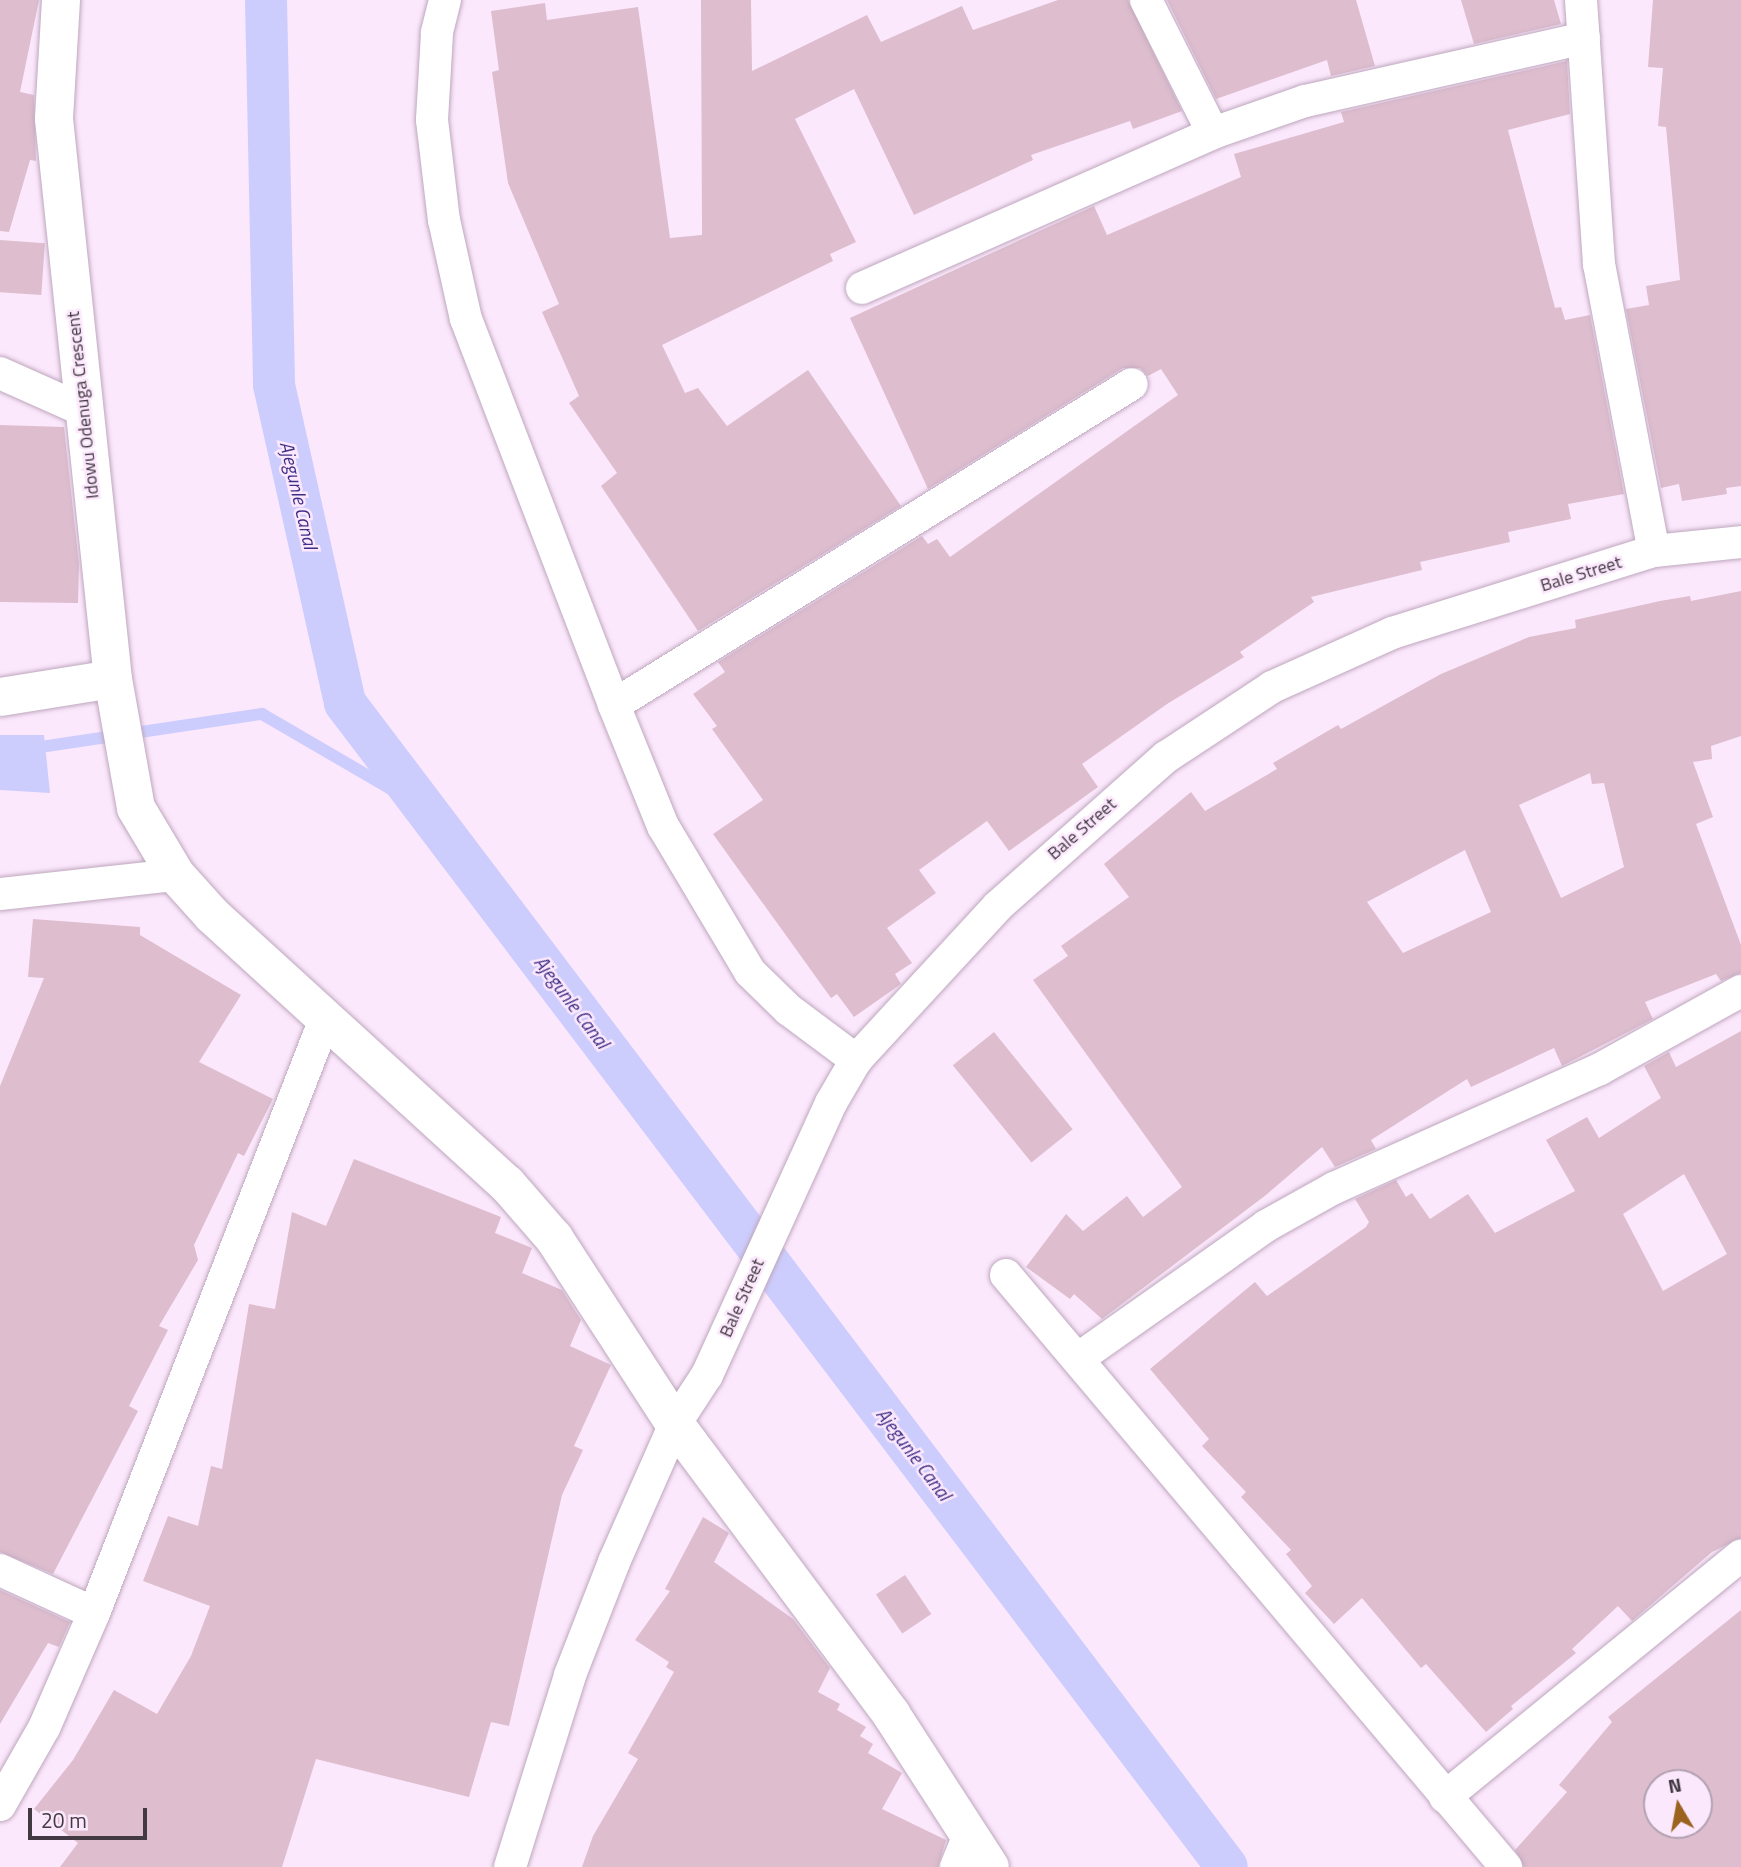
<!DOCTYPE html>
<html>
<head>
<meta charset="utf-8">
<style>
	body { margin:0 }
	#map { position:relative; width:1741px; height:1867px; overflow:hidden; background:#fce8fc; font-family:"Titillium Web",sans-serif }
	div>[style] { position:absolute }
	[style*='--x'] { left:calc(var(--x)*1px); top:calc(var(--y)*1px); width:calc(var(--w)*1px); rotate:calc(var(--a)*1deg) }
	.water>* { inset:0; background:#cdcdfd }
	.stream>* { height:12px; margin:-6px; padding:0 6px; transform-origin:6px; border-radius:6px; background:#cdcdfd }
	.canal>* { height:42px; margin:-21px; padding:0 21px; transform-origin:21px; border-radius:21px; background:#cdcdfd }
	.building>* { inset:0; background:#ddbdce; transform-origin:0 0 }
	.roads { filter:drop-shadow(0 0 2px #bea7be) drop-shadow(0 0 2px #bea7be) }
	.minor>* { height:32px; margin:-16px; padding:0 16px; transform-origin:16px; border-radius:16px; background:#fff }
	.tertiary>* { height:38px; margin:-19px; padding:0 19px; transform-origin:19px; border-radius:19px; background:#fff }
	span { translate:-50% -50%; white-space:nowrap; text-align:center; line-height:1.15; -webkit-text-stroke:5px #fce8fc; paint-order:stroke }
	.street-label { font-size:18px; color:#423942 }
	.water-label { font-size:19px; color:#3d2f87; font-style:italic }
	.north { position:absolute; left:1643px; top:1769px; width:70px; height:70px; box-sizing:border-box; background:#fce8fc; border:2px solid #b2a2b2; border-radius:50%; rotate:350deg; font-size:19px; font-weight:700; line-height:28px; text-align:center; color:#423942 }
	.north::after { content:''; display:block; margin:auto; width:24px; height:32px; background:#9b631f; clip-path:polygon(50% 0,100% 100%,50% 72%,0 100%) }
	.scale { position:absolute; left:28px; top:1808px; width:119px; height:32px; box-sizing:border-box; border:4px solid #423942; border-top:0; padding-left:9px; font-size:21px; line-height:24px; white-space:nowrap; color:#423942; -webkit-text-stroke:5px #fce8fc; paint-order:stroke }
</style>
</head>
<body>
<div id="map">
	<div class="water">
		<i style="clip-path:polygon(0 735px,44px 735px,50px 793px,0 790px)"></i>
	</div>
	<div class="stream">
		<i style="--x:0;--y:753;--w:265;--a:-8.5"></i>
		<i style="--x:262;--y:714;--w:191;--a:30.2"></i>
	</div>
	<div class="canal">
		<i style="--x:266;--y:0;--w:385;--a:88.8"></i>
		<i style="--x:274;--y:385;--w:326;--a:77.4"></i>
		<i style="--x:345;--y:703;--w:1460;--a:52.85"></i>
	</div>
	<div class="building">
		<i style="clip-path:polygon(0 0,39px 0,20px 92px,34px 95px,36px 161px,30px 160px,9px 232px,0 231px)"></i>
		<i style="clip-path:polygon(701px 0,751px 0,752px 71px,867px 15px,881px 42px,962px 6px,973px 30px,1058px 0,1128px 0,1182px 111px,1133px 129px,1130px 121px,1031px 155px,1033px 160px,914px 215px,854px 89px,795px 119px,856px 242px,830px 254px,833px 261px,662px 345px,685px 393px,698px 388px,727px 426px,808px 370px,901px 506px,698px 631px,601px 486px,617px 473px,569px 403px,579px 396px,542px 312px,559px 304px,508px 183px,492px 72px,499px 70px,491px 11px,545px 3px,547px 20px,638px 7px,670px 238px,702px 235px)"></i>
		<i style="clip-path:polygon(1167px 0,1356px 0,1375px 66px,1331px 76px,1327px 60px,1216px 99px)"></i>
		<i style="clip-path:polygon(1461px 0,1554px 0,1561px 24px,1474px 44px)"></i>
		<i style="clip-path:polygon(1653px 0,1741px 0,1741px 486px,1726px 488px,1727px 494px,1682px 501px,1679px 484px,1661px 488px,1626px 309px,1649px 305px,1646px 286px,1680px 280px,1666px 127px,1658px 126px,1663px 68px,1648px 67px)"></i>
		<i style="clip-path:polygon(1567px 61px,1570px 114px,1508px 130px,1555px 308px,1561px 307px,1565px 320px,1590px 315px,1624px 494px,1568px 504px,1571px 519px,1508px 532px,1510px 542px,1420px 562px,1422px 570px,1311px 597px,1314px 602px,1240px 652px,1244px 657px,1167px 704px,1082px 764px,1098px 787px,1009px 851px,987px 821px,919px 870px,936px 893px,887px 928px,912px 963px,895px 974px,901px 984px,854px 1017px,837px 994px,831px 998px,713px 834px,763px 800px,712px 729px,717px 726px,693px 694px,725px 672px,718px 662px,922px 536px,928px 544px,937px 539px,950px 557px,1178px 395px,1161px 369px,1148px 376px,1140px 368px,1123px 368px,928px 489px,850px 318px,1094px 206px,1107px 235px,1241px 177px,1234px 154px,1344px 122px,1341px 112px)"></i>
		<i style="left:0;top:240px;width:45px;height:52px;rotate:4deg"></i>
		<i style="clip-path:polygon(0 425px,64px 427px,79px 564px,78px 603px,0 602px)"></i>
		<i style="clip-path:polygon(evenodd,1741px 591px,1741px 736px,1711px 746px,1712px 759px,1693px 762px,1713px 817px,1696px 824px,1741px 945px,1741px 973px,1721px 981px,1716px 974px,1645px 1002px,1653px 1019px,1562px 1066px,1554px 1048px,1471px 1087px,1467px 1079px,1371px 1140px,1376px 1149px,1335px 1167px,1322px 1147px,1266px 1195px,1102px 1319px,1074px 1294px,1070px 1299px,1026px 1267px,1066px 1214px,1083px 1231px,1127px 1196px,1143px 1217px,1182px 1187px,1033px 980px,1068px 956px,1061px 946px,1129px 897px,1104px 864px,1191px 792px,1205px 811px,1277px 769px,1273px 763px,1338px 725px,1341px 729px,1441px 674px,1529px 637px,1576px 628px,1575px 620px,1660px 601px,1690px 596px,1691px 601px,1741px 591px,1590px 773px,1592px 784px,1604px 783px,1624px 867px,1561px 898px,1519px 805px,1590px 773px,1741px 591px,1465px 850px,1491px 912px,1403px 953px,1367px 902px,1465px 850px)"></i>
		<i style="clip-path:polygon(33px 919px,140px 927px,140px 935px,241px 995px,199px 1062px,273px 1099px,244px 1156px,238px 1153px,194px 1245px,198px 1260px,159px 1326px,168px 1330px,129px 1406px,138px 1411px,53px 1574px,0 1552px,0 1086px,44px 978px,28px 977px)"></i>
		<i style="clip-path:polygon(evenodd,1741px 1031px,1741px 1538px,1712px 1552px,1632px 1621px,1618px 1606px,1572px 1649px,1576px 1653px,1511px 1706px,1513px 1709px,1486px 1732px,1426px 1664px,1421px 1668px,1362px 1598px,1334px 1624px,1305px 1593px,1312px 1586px,1286px 1554px,1291px 1550px,1241px 1497px,1246px 1492px,1202px 1446px,1209px 1439px,1150px 1369px,1255px 1282px,1267px 1296px,1366px 1227px,1369px 1222px,1355px 1199px,1396px 1180px,1406px 1197px,1412px 1193px,1430px 1219px,1468px 1194px,1495px 1233px,1575px 1191px,1546px 1140px,1587px 1117px,1599px 1138px,1661px 1098px,1644px 1066px,1669px 1052px,1676px 1067px,1741px 1031px,1684px 1174px,1727px 1254px,1663px 1291px,1623px 1214px,1684px 1174px)"></i>
		<i style="left:994px;top:1032px;width:125px;height:53px;rotate:51deg"></i>
		<i style="clip-path:polygon(354px 1159px,501px 1217px,495px 1233px,532px 1248px,522px 1273px,562px 1290px,581px 1320px,570px 1346px,611px 1365px,574px 1446px,583px 1450px,562px 1495px,509px 1726px,491px 1722px,469px 1797px,316px 1759px,282px 1867px,60px 1867px,78px 1843px,34px 1809px,73px 1760px,114px 1690px,157px 1714px,191px 1656px,210px 1606px,143px 1581px,168px 1516px,198px 1526px,211px 1466px,222px 1469px,249px 1304px,275px 1309px,292px 1212px,326px 1226px)"></i>
		<i style="clip-path:polygon(703px 1517px,729px 1533px,714px 1562px,793px 1619px,830px 1668px,818px 1692px,840px 1704px,837px 1710px,866px 1727px,860px 1736px,873px 1744px,868px 1753px,902px 1773px,882px 1809px,946px 1840px,938px 1867px,582px 1867px,593px 1836px,638px 1759px,628px 1753px,674px 1672px,666px 1667px,669px 1662px,635px 1640px,670px 1591px,665px 1589px)"></i>
		<i style="left:905px;top:1575px;width:47px;height:35px;rotate:56deg"></i>
		<i style="clip-path:polygon(0 1590px,70px 1622px,59px 1647px,48px 1643px,0 1724px)"></i>
		<i style="clip-path:polygon(evenodd,1741px 1610px,1741px 1867px,1524px 1867px,1515px 1850px,1567px 1792px,1559px 1785px,1612px 1722px,1608px 1717px,1741px 1610px,1657px 1783px,1699px 1783px,1699px 1825px,1657px 1825px,1657px 1783px)"></i>
	</div>
	<div class="roads">
		<div class="minor">
			<i style="--x:445;--y:0;--w:34;--a:104"></i>
			<i style="--x:437;--y:33;--w:87;--a:93.3"></i>
			<i style="--x:432;--y:120;--w:101;--a:83.2"></i>
			<i style="--x:444;--y:220;--w:101;--a:77.5"></i>
			<i style="--x:466;--y:319;--w:413;--a:69"></i>
			<i style="--x:614;--y:705;--w:131;--a:68"></i>
			<i style="--x:663;--y:826;--w:170;--a:59.2"></i>
			<i style="--x:750;--y:972;--w:54;--a:44.3"></i>
			<i style="--x:789;--y:1010;--w:84;--a:36.7"></i>
			<i style="--x:1146;--y:0;--w:149;--a:63.3"></i>
			<i style="--x:1581;--y:0;--w:265;--a:86.1"></i>
			<i style="--x:1599;--y:264;--w:292;--a:79.2"></i>
			<i style="--x:862;--y:288;--w:384;--a:-23.8"></i>
			<i style="--x:1213;--y:133;--w:97;--a:-19.2"></i>
			<i style="--x:1305;--y:101;--w:286;--a:-12.7"></i>
			<i style="--x:0;--y:373;--w:91;--a:24"></i>
			<i style="--x:614;--y:705;--w:609;--a:-31.79"></i>
			<i style="--x:0;--y:894;--w:177;--a:-6.2"></i>
			<i style="--x:1006;--y:1275;--w:775;--a:49.82"></i>
			<i style="--x:1079;--y:1358;--w:229;--a:-35.2"></i>
			<i style="--x:1266;--y:1226;--w:78;--a:-29.2"></i>
			<i style="--x:1334;--y:1188;--w:291;--a:-24.1"></i>
			<i style="--x:1600;--y:1069;--w:161;--a:-29"></i>
			<i style="--x:0;--y:1570;--w:103;--a:24.6"></i>
			<i style="--x:1445;--y:1797;--w:382;--a:-39.2"></i>
			<i style="--x:0;--y:1805;--w:89;--a:-60.3"></i>
			<i style="--x:44;--y:1728;--w:125;--a:-66.5"></i>
			<i style="--x:94;--y:1613;--w:637;--a:-68.75"></i>
			<i style="--x:510;--y:1867;--w:201;--a:-72.6"></i>
			<i style="--x:570;--y:1675;--w:121;--a:-68.7"></i>
			<i style="--x:614;--y:1562;--w:151;--a:-66.2"></i>
			<i style="--x:675;--y:1424;--w:59;--a:-56.9"></i>
			<i style="--x:707;--y:1375;--w:299;--a:-65.5"></i>
			<i style="--x:831;--y:1103;--w:50;--a:-59.8"></i>
			<i style="--x:856;--y:1060;--w:209;--a:-47.3"></i>
			<i style="--x:998;--y:906;--w:225;--a:-41.6"></i>
			<i style="--x:1166;--y:757;--w:127;--a:-33.4"></i>
			<i style="--x:1272;--y:687;--w:132;--a:-24.2"></i>
			<i style="--x:1392;--y:633;--w:275;--a:-17.4"></i>
			<i style="--x:1654;--y:551;--w:87;--a:-5.9"></i>
			<i style="--x:956;--y:1867;--w:32;--a:-68"></i>
		</div>
		<div class="tertiary">
			<i style="--x:61;--y:0;--w:119;--a:93.4"></i>
			<i style="--x:54;--y:119;--w:563;--a:83.99"></i>
			<i style="--x:113;--y:679;--w:131;--a:79.9"></i>
			<i style="--x:136;--y:808;--w:78;--a:59.2"></i>
			<i style="--x:176;--y:875;--w:54;--a:48"></i>
			<i style="--x:212;--y:915;--w:399;--a:42.4"></i>
			<i style="--x:507;--y:1184;--w:72;--a:49"></i>
			<i style="--x:554;--y:1238;--w:222;--a:57"></i>
			<i style="--x:675;--y:1424;--w:362;--a:53.3"></i>
			<i style="--x:891;--y:1714;--w:182;--a:57.1"></i>
			<i style="--x:0;--y:697;--w:114;--a:-9.1"></i>
		</div>
	</div>
	<div class="street-label">
		<span style="left:83px;top:405px;rotate:-96deg">Idowu Odenuga Crescent</span>
		<span style="left:1581px;top:574px;rotate:-17deg">Bale Street</span>
		<span style="left:1082px;top:829px;rotate:-41deg">Bale Street</span>
		<span style="left:742px;top:1298px;rotate:-66deg">Bale Street</span>
	</div>
	<div class="water-label">
		<span style="left:299px;top:495px;rotate:77deg">Ajegunle Canal</span>
		<span style="left:572px;top:1002px;rotate:53deg">Ajegunle Canal</span>
		<span style="left:914px;top:1454px;rotate:53deg">Ajegunle Canal</span>
	</div>
	<div class="north">N</div>
	<div class="scale">20 m</div>
</div>
</body>
</html>
